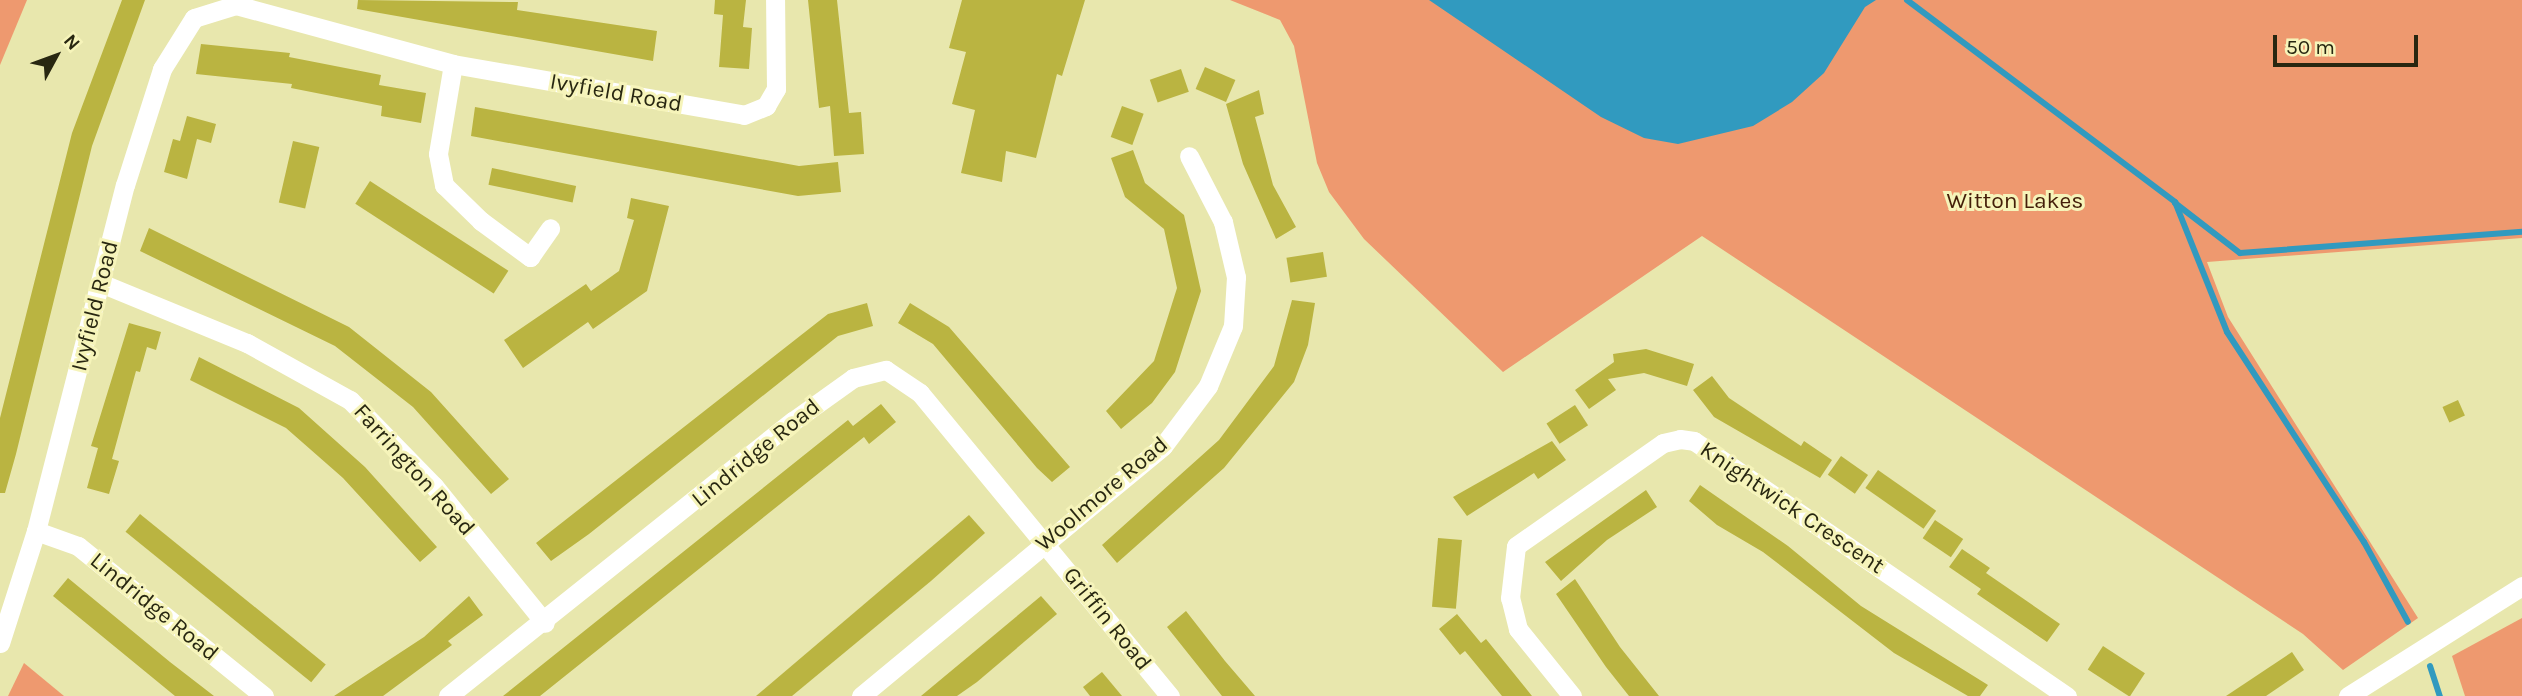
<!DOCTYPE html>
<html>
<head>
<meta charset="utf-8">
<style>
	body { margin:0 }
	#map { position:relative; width:2522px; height:696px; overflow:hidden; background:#e8e7ad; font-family:Karla,sans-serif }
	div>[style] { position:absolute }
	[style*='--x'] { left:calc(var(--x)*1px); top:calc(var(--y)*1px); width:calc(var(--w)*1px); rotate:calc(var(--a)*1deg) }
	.green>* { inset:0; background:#ee996f }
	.water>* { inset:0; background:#319abf }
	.stream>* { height:6px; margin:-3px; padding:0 3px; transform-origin:3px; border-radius:3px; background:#319abf }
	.building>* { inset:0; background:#bab441; transform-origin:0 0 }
	.street>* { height:19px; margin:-9.5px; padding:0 9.5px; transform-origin:9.5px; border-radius:9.5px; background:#fff }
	span { translate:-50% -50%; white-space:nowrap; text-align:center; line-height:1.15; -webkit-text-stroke:6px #f6f4ba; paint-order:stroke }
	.street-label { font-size:23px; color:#282711 }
	.park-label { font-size:23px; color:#441e09 }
	.north { position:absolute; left:21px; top:21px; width:70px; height:70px; -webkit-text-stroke:5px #f6f4ba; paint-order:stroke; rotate:49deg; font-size:19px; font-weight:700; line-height:28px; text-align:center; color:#282711 }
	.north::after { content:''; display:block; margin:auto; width:24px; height:32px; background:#282711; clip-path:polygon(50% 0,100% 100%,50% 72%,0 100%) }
	.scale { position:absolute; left:2273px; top:35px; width:145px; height:32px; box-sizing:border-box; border:4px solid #282711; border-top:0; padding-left:9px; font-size:21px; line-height:24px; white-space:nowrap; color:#282711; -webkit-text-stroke:5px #f6f4ba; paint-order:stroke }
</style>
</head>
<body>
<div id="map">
	<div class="green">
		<i style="clip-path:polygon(0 0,27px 0,0 65px)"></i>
		<i style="clip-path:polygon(1230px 0,2522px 0,2522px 238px,2207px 262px,2228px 317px,2418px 618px,2343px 670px,2303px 634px,1702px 236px,1503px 372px,1364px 239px,1329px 192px,1317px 163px,1294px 46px,1280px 20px)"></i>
		<i style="clip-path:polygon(2522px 618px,2522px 696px,2465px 696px,2452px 656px)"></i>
		<i style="clip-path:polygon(24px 663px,64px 696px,8px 696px)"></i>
	</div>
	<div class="water">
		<i style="clip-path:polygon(1429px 0,1876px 0,1865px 7px,1824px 73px,1792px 102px,1753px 126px,1678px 144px,1644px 138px,1601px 117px)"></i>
	</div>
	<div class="stream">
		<i style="--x:1907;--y:0;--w:336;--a:37"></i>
		<i style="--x:2175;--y:202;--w:140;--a:68.2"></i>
		<i style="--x:2227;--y:332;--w:251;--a:56.9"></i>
		<i style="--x:2364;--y:542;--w:91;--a:61.2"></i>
		<i style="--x:2175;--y:203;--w:82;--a:37.6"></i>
		<i style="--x:2240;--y:253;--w:283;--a:-4.3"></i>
		<i style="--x:2430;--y:666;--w:32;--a:72"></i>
	</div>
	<div class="building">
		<i style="clip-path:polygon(122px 0,145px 0,92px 146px,16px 454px,5px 493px,0 493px,0 418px,72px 133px)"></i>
		<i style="clip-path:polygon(358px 0,518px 2px,517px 10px,657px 31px,653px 61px,357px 9px)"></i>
		<i style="clip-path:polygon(715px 0,746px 0,743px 27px,752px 28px,749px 69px,719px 67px,723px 15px,714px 14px)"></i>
		<i style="clip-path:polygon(808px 0,837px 0,849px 113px,861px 112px,864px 154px,834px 156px,830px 106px,819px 108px)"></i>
		<i style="clip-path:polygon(962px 0,1085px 0,1062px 76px,1057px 74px,1036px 158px,1006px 151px,1002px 182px,961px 173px,975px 110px,952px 104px,966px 52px,949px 48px)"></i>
		<i style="clip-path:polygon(201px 44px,290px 53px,289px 57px,381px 75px,379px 85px,426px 93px,421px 123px,381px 116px,382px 106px,291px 88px,292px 84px,196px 74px)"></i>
		<i style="left:1205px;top:67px;width:33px;height:24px;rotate:23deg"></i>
		<i style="left:1181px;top:69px;width:24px;height:33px;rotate:71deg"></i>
		<i style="clip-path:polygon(1259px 90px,1264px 114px,1255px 117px,1273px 185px,1296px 227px,1276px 239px,1243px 164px,1226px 104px)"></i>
		<i style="left:1122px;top:106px;width:23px;height:33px;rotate:20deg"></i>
		<i style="clip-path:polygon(475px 107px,799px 166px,838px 162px,841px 192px,798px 196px,471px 136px)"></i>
		<i style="clip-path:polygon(187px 116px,216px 124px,211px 143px,197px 139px,187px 179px,164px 172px,173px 139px,180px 141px)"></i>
		<i style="left:293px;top:141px;width:27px;height:63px;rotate:13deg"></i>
		<i style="clip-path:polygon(1133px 150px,1145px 183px,1184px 215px,1201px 291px,1175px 372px,1152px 403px,1121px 429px,1106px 411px,1154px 361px,1177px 288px,1164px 229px,1125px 197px,1111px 158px)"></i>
		<i style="left:492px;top:168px;width:86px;height:17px;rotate:12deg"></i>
		<i style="left:370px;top:181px;width:165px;height:27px;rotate:33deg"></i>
		<i style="clip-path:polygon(631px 198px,669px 206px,647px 291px,593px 329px,588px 322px,523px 368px,504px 340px,586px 284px,591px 291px,619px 271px,634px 220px,627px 218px)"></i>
		<i style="clip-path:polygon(149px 228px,349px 327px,431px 392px,509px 479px,491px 494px,413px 407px,335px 346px,140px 251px)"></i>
		<i style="left:1323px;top:252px;width:25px;height:37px;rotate:81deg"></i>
		<i style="clip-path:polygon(1292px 300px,1315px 303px,1308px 345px,1294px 382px,1224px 468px,1117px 563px,1102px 545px,1219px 440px,1274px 366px)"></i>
		<i style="clip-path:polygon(867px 303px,873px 326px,838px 336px,589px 534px,551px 561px,536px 543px,828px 314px)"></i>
		<i style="clip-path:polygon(910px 303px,949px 327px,1070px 467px,1052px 482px,1037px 468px,933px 344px,898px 323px)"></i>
		<i style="clip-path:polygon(129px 323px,161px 332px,156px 350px,147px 347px,140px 372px,136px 371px,112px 459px,119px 461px,109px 494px,87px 488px,98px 448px,91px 446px)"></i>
		<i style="clip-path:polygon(1646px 349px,1694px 364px,1687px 386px,1644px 373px,1608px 379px,1616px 390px,1589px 409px,1575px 390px,1614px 362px,1613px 354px)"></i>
		<i style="clip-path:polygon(199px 357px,299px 408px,365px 467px,437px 547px,420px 562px,343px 478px,286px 428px,190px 380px)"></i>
		<i style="clip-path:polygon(1712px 376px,1729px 398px,1801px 446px,1804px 441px,1832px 460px,1820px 478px,1714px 417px,1693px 390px)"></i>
		<i style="left:2458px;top:400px;width:17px;height:17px;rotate:66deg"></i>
		<i style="clip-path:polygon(881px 404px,896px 422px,869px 444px,864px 437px,540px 696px,503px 696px,848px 420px,853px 426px)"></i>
		<i style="left:1575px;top:405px;width:24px;height:34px;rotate:57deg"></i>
		<i style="clip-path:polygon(1552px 441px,1566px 460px,1538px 479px,1534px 473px,1467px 516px,1453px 497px)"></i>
		<i style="left:1841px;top:456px;width:33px;height:23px;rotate:35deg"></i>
		<i style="left:1878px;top:470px;width:71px;height:22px;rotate:35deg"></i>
		<i style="clip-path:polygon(1700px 485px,1788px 546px,1861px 606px,1988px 685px,1980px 696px,1968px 696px,1894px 653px,1763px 552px,1717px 525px,1689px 501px)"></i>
		<i style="clip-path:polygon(1646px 490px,1657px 507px,1607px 540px,1561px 581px,1545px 562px)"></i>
		<i style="left:140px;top:514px;width:239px;height:23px;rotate:39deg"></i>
		<i style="clip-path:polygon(969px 515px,985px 533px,931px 581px,792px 696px,756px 696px)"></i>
		<i style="left:1935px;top:520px;width:34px;height:22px;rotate:34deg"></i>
		<i style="left:1438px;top:538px;width:24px;height:69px;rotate:5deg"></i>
		<i style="clip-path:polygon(1962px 549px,1990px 568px,1986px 573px,2060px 624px,2047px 642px,1977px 594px,1981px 589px,1949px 567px)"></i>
		<i style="clip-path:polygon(68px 578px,170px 662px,214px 696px,175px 696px,53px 596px)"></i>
		<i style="clip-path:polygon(1575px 579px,1620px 647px,1659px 696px,1629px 696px,1606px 667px,1556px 594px)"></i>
		<i style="clip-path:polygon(469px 596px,483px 615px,448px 641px,452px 645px,383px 696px,334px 696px,424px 637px)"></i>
		<i style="clip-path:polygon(1041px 596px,1057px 614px,977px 682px,957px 696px,921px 696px)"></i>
		<i style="clip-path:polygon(1186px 611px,1225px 661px,1255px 696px,1222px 696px,1167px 627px)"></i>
		<i style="clip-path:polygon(1457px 614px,1481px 643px,1486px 639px,1532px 696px,1502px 696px,1465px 651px,1460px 655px,1439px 629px)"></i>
		<i style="left:2103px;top:646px;width:50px;height:28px;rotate:33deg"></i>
		<i style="clip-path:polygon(2292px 652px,2304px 670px,2288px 681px,2266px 696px,2226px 696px)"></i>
		<i style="clip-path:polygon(1102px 672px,1122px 696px,1090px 696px,1083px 687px)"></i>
	</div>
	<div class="street">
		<i style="--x:453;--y:64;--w:91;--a:99.5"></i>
		<i style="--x:438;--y:154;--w:32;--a:79"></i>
		<i style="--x:444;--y:185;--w:52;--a:44.2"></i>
		<i style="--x:481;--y:221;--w:61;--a:36.3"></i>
		<i style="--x:530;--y:257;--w:35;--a:-55"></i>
		<i style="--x:103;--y:284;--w:156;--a:22.3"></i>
		<i style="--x:247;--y:343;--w:118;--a:29"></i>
		<i style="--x:350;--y:400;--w:120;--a:45.7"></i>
		<i style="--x:434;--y:486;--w:176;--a:51"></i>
		<i style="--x:36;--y:531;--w:45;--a:19.7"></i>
		<i style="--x:78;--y:546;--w:239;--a:38.9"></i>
		<i style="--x:0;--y:643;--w:118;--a:-72.2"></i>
		<i style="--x:36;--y:531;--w:357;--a:-75.6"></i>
		<i style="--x:125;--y:185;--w:122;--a:-72.3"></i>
		<i style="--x:162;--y:69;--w:60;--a:-57.9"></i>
		<i style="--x:194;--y:18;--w:44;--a:-17.2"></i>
		<i style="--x:236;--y:5;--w:225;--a:15.2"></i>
		<i style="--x:453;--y:64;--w:295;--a:9.9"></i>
		<i style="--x:744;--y:115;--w:24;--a:-22"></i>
		<i style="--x:766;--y:106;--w:20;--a:-60"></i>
		<i style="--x:776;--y:89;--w:89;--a:-90.6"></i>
		<i style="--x:448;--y:696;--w:441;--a:-38.6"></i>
		<i style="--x:793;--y:421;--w:74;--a:-35.6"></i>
		<i style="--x:853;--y:378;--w:34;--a:-14"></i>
		<i style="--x:886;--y:370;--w:41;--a:34.1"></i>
		<i style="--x:920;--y:393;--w:393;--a:50.5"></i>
		<i style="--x:861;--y:696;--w:392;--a:-39.6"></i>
		<i style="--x:1163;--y:446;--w:75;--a:-53.1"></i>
		<i style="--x:1208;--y:386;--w:65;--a:-67.4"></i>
		<i style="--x:1233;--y:326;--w:49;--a:-86.5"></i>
		<i style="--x:1236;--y:277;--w:57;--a:-103.3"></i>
		<i style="--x:1223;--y:222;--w:74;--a:-117.3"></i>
		<i style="--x:1572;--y:696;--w:86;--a:-128.9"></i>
		<i style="--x:1518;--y:629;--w:32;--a:-104"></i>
		<i style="--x:1510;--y:598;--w:52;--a:-83.4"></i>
		<i style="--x:1516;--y:546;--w:179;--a:-35"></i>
		<i style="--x:1663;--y:443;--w:17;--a:-13"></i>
		<i style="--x:1680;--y:439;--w:14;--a:8"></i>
		<i style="--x:1694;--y:441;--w:452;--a:34.4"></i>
		<i style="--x:2348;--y:696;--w:206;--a:-32.3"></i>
	</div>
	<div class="street-label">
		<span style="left:616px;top:93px;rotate:10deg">Ivyfield Road</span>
		<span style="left:95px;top:306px;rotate:-76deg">Ivyfield Road</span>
		<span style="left:756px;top:453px;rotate:-39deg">Lindridge Road</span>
		<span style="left:414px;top:470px;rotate:48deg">Farrington Road</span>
		<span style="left:1102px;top:494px;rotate:-40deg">Woolmore Road</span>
		<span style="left:1792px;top:508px;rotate:34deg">Knightwick Crescent</span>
		<span style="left:154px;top:607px;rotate:39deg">Lindridge Road</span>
		<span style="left:1107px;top:619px;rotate:51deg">Griffin Road</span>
	</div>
	<div class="park-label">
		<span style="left:2015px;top:201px">Witton Lakes</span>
	</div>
	<div class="north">N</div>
	<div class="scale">50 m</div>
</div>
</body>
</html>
